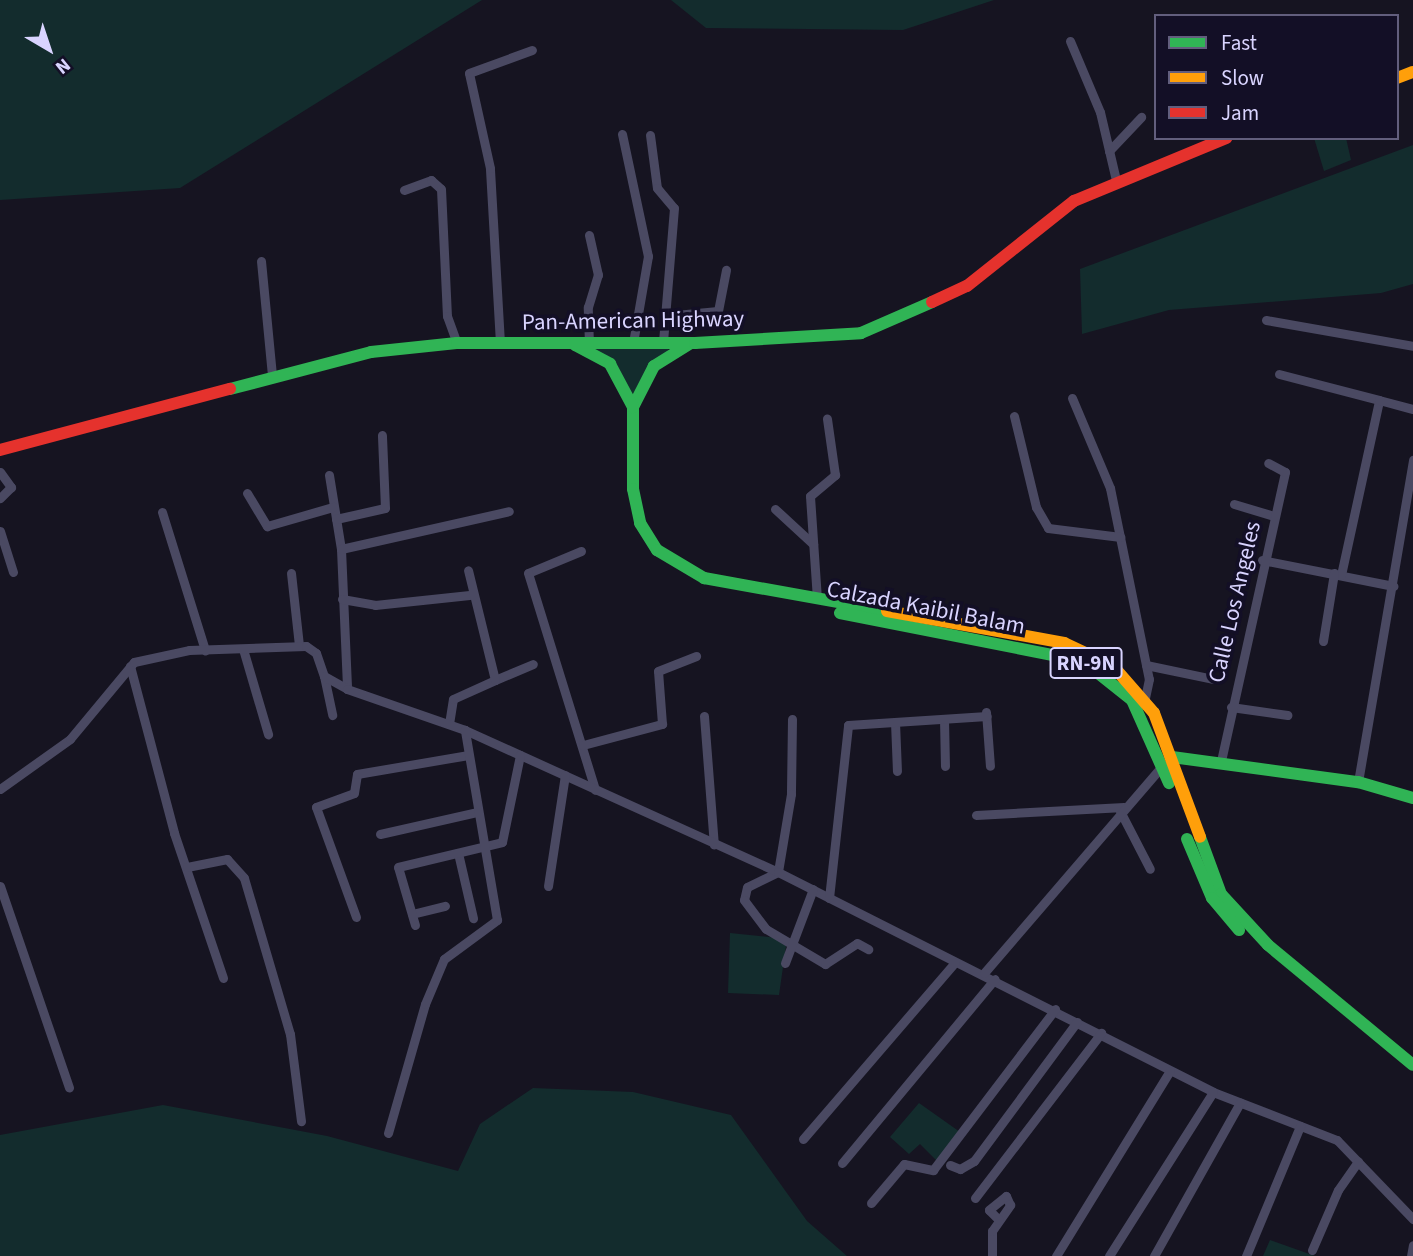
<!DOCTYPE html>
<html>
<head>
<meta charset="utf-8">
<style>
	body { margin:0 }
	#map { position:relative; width:1413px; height:1256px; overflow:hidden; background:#161421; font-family:"Source Sans 3",sans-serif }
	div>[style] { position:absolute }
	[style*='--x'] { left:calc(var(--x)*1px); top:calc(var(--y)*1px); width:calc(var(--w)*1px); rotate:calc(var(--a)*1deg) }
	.green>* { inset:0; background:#132c2d }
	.street>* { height:9px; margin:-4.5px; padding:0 4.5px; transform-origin:4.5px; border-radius:4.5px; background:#4a4962 }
	.fast>* { height:12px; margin:-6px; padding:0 6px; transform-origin:6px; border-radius:6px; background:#30b455 }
	.slow>* { height:12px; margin:-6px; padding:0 6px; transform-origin:6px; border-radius:6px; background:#ff9f0a }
	.jam>* { height:12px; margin:-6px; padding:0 6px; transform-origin:6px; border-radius:6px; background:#e5322d }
	span { translate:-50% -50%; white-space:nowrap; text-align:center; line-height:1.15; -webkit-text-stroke:7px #130f26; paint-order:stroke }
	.shield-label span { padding:2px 5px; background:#130f26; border:2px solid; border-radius:5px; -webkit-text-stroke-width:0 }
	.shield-label { font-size:21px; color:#d9d4ff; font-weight:700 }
	.street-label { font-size:23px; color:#d9d4ff }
	.legend { position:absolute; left:1154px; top:14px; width:245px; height:126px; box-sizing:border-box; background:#130f26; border:2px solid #625e7d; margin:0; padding:9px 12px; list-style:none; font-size:21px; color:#d9d4ff }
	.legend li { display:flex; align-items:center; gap:14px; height:35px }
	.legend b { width:35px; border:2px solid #625e7d }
	.north { position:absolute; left:14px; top:14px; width:70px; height:70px; -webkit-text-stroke:5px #130f26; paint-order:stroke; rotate:141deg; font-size:19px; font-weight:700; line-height:28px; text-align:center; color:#d9d4ff }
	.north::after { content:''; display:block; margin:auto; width:24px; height:32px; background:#d9d4ff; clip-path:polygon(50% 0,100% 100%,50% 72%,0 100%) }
</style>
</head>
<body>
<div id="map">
	<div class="green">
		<i style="clip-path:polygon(0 0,482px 0,180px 188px,0 200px)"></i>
		<i style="clip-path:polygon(671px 0,994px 0,903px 30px,706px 28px)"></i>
		<i style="clip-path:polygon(1314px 138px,1346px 138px,1351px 160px,1324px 171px)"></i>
		<i style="clip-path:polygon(1413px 145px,1413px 284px,1381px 293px,1169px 310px,1082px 334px,1080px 269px)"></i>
		<i style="clip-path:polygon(670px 347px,633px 404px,591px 349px)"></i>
		<i style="clip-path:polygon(730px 933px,787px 939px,779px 995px,728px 993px)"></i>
		<i style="clip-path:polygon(533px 1088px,633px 1092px,731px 1115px,807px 1221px,847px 1256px,0 1256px,0 1135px,163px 1105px,327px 1136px,458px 1171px,480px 1124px)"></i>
		<i style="clip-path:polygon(919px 1103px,960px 1132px,938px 1162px,920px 1144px,909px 1154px,890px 1137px)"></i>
		<i style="clip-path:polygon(1270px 1240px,1315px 1256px,1263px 1256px)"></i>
	</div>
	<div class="street">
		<i style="--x:1070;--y:41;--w:77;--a:67.1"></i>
		<i style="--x:1100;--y:112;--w:70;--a:76.8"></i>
		<i style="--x:622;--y:134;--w:125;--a:78"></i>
		<i style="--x:648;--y:256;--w:88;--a:99.8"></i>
		<i style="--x:650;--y:135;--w:53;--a:82.5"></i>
		<i style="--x:657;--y:188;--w:26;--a:50"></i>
		<i style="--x:674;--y:208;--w:135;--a:94.7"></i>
		<i style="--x:1109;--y:151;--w:47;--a:-46.7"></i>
		<i style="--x:404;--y:190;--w:29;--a:-20"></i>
		<i style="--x:431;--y:180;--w:13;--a:42"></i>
		<i style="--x:441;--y:189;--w:127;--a:87.3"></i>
		<i style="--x:447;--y:316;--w:29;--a:70"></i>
		<i style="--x:261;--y:261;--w:116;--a:84.5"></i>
		<i style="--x:665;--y:316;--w:53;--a:-5.4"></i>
		<i style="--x:718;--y:311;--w:42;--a:-79"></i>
		<i style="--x:1266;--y:320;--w:149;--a:10"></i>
		<i style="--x:500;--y:343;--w:175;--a:-93.3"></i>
		<i style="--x:490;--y:168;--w:97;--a:-102.5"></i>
		<i style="--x:469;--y:73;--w:67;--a:-20.1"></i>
		<i style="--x:589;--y:344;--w:37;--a:-92"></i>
		<i style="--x:588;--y:307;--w:34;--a:-73"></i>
		<i style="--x:598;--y:275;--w:41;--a:-102.7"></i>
		<i style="--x:1279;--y:374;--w:103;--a:14.6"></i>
		<i style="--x:1072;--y:398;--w:98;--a:67.1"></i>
		<i style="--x:1110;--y:488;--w:195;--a:78.5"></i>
		<i style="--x:1149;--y:679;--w:19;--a:102"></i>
		<i style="--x:1014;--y:416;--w:94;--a:76.4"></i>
		<i style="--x:1036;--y:507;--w:24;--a:60"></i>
		<i style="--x:1048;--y:528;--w:73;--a:7.1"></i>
		<i style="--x:0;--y:472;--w:19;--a:54"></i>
		<i style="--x:11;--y:487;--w:16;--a:135"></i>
		<i style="--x:329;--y:475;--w:75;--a:80.8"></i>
		<i style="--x:341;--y:549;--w:140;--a:87.5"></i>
		<i style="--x:247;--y:493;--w:39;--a:59"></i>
		<i style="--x:267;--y:526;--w:69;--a:-16.1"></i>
		<i style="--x:1234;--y:504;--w:42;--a:16.7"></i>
		<i style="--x:775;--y:509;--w:52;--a:42.6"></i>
		<i style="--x:162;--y:512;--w:145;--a:72.7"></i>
		<i style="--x:336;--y:519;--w:50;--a:-12.7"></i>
		<i style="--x:385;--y:508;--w:73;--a:-92.4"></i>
		<i style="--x:0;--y:531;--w:43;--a:72.4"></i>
		<i style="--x:341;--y:549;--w:172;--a:-12.7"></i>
		<i style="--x:581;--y:551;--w:57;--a:157.5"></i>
		<i style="--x:528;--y:573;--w:227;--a:72.8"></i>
		<i style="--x:1262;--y:560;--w:134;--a:11.2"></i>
		<i style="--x:291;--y:573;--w:73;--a:83.7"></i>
		<i style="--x:1341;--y:575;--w:179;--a:-77.7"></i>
		<i style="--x:1379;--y:400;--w:35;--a:15"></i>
		<i style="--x:342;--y:599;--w:34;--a:10"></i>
		<i style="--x:375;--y:605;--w:95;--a:-6.1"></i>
		<i style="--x:817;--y:599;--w:103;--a:-93.9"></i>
		<i style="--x:810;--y:496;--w:33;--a:-40"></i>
		<i style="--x:835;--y:475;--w:57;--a:-98.1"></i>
		<i style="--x:1323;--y:641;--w:69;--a:-80.8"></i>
		<i style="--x:243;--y:649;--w:89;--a:73.6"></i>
		<i style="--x:1146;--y:665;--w:68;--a:11.8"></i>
		<i style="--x:130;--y:666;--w:173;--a:75.2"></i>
		<i style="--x:174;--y:833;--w:153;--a:71.3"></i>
		<i style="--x:324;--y:676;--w:40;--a:78"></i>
		<i style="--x:495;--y:680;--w:41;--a:-22.8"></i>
		<i style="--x:1231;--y:707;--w:57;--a:8.1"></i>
		<i style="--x:986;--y:712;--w:54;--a:85.8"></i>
		<i style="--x:704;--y:716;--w:129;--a:85.6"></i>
		<i style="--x:792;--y:719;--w:75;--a:90.8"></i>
		<i style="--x:791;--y:794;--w:79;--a:99.5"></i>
		<i style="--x:778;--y:872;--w:34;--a:154"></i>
		<i style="--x:747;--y:887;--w:13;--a:103"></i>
		<i style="--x:744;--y:900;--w:36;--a:53"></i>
		<i style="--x:766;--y:929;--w:69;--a:30.7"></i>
		<i style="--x:825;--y:964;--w:38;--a:-33"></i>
		<i style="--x:857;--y:943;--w:13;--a:29"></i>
		<i style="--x:944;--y:719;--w:47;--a:88.8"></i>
		<i style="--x:895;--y:722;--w:49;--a:87.7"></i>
		<i style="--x:449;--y:724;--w:25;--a:-81"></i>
		<i style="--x:453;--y:699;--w:46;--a:-24.3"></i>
		<i style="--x:495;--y:680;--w:113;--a:-103.8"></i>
		<i style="--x:583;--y:745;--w:82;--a:-14.9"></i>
		<i style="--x:662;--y:724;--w:53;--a:-94.3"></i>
		<i style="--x:658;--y:671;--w:41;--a:-21.5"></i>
		<i style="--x:1221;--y:761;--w:296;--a:-77.5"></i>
		<i style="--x:1285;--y:472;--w:19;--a:-152"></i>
		<i style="--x:1358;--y:782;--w:327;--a:-80.3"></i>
		<i style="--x:0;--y:789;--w:86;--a:-35.5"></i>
		<i style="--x:70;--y:739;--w:100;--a:-50.3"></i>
		<i style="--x:134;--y:662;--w:56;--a:-12.3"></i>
		<i style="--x:189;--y:650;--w:117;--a:-2"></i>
		<i style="--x:306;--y:646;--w:12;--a:35"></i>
		<i style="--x:316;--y:653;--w:24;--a:71"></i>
		<i style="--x:324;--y:676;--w:26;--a:29"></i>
		<i style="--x:347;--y:689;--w:125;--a:19.2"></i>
		<i style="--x:465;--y:730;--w:344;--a:24.4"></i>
		<i style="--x:778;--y:872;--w:487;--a:26.8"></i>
		<i style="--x:1213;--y:1092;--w:133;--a:21.2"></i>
		<i style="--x:1337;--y:1140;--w:110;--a:46.1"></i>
		<i style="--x:1120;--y:811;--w:65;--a:62.7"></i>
		<i style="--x:976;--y:815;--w:148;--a:-3.1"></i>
		<i style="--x:380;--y:834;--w:99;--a:-12.8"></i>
		<i style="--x:458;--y:853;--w:67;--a:77"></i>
		<i style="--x:187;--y:867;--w:41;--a:-11.3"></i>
		<i style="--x:227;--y:859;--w:25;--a:48"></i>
		<i style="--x:244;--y:878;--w:163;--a:73.6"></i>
		<i style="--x:290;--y:1034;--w:88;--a:82.8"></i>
		<i style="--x:0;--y:886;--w:213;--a:71.1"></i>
		<i style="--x:548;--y:886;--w:112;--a:-81.3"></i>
		<i style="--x:829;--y:898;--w:174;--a:-83.7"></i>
		<i style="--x:848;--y:725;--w:139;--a:-3.7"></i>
		<i style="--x:412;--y:914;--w:34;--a:-14"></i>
		<i style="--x:356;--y:917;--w:117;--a:-110"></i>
		<i style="--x:316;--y:807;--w:40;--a:-20.2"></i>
		<i style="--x:354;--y:793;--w:19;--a:-81"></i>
		<i style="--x:357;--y:774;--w:113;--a:-9.7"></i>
		<i style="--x:415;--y:925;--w:60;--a:-106.3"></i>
		<i style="--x:398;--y:867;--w:107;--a:-13.5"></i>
		<i style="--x:502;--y:842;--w:89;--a:-78.3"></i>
		<i style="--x:785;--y:963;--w:79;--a:-69.3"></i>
		<i style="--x:984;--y:973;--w:274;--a:-49.3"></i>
		<i style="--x:388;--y:1133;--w:134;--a:-74"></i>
		<i style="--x:425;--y:1004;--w:49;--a:-67.1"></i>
		<i style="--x:444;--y:959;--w:66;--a:-36.3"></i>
		<i style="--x:497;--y:920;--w:193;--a:-99.6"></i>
		<i style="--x:803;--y:1139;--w:233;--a:-49.3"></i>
		<i style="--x:842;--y:1163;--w:239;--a:-50.3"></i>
		<i style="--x:950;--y:1165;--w:11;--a:22"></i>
		<i style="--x:960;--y:1169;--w:16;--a:-30"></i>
		<i style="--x:974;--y:1161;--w:173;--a:-53.5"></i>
		<i style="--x:975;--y:1198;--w:208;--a:-52.6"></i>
		<i style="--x:871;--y:1203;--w:51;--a:-49.8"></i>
		<i style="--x:904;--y:1164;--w:30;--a:12"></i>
		<i style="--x:933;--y:1170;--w:202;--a:-52.8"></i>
		<i style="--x:1312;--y:1250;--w:65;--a:-66.6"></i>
		<i style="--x:1338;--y:1190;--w:35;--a:-55"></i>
		<i style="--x:992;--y:1256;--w:25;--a:-90"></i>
		<i style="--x:992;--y:1231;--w:32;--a:-55"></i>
		<i style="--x:1010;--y:1205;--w:10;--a:-114"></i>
		<i style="--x:1006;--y:1196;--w:22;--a:141"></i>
		<i style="--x:989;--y:1210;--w:14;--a:45"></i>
		<i style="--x:1056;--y:1256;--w:217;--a:-58.4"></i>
		<i style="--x:1109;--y:1256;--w:194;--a:-57.6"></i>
		<i style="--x:1154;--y:1256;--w:176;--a:-60.7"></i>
		<i style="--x:1246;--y:1256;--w:141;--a:-67.4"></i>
		<i style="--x:1411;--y:1256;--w:11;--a:-80"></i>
	</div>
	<div class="fast">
		<i style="--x:691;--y:343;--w:44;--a:148.1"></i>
		<i style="--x:654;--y:366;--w:46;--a:117.1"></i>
		<i style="--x:633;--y:407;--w:82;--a:90"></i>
		<i style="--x:633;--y:489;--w:35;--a:78"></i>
		<i style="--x:640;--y:523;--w:32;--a:58"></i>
		<i style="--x:657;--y:550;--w:55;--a:30.8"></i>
		<i style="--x:704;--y:578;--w:186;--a:10.2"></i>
		<i style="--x:575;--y:345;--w:40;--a:28"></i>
		<i style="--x:610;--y:364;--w:49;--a:61.9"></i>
		<i style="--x:230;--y:389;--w:146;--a:-14.7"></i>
		<i style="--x:371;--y:352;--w:86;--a:-6"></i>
		<i style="--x:457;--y:343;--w:238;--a:0"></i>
		<i style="--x:695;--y:343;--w:166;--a:-3.4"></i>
		<i style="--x:861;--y:333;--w:77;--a:-23.6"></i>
		<i style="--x:840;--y:613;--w:248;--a:11.2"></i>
		<i style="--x:1083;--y:661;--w:63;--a:38.5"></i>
		<i style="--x:1132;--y:700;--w:91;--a:66"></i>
		<i style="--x:1172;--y:757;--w:188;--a:7.7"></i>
		<i style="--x:1358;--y:782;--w:57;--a:16.2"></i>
		<i style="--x:1200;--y:837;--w:61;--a:69.8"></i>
		<i style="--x:1221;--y:894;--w:69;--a:47.3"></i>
		<i style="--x:1268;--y:945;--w:188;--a:39.6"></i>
		<i style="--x:1187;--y:839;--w:64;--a:67"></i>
		<i style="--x:1212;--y:898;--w:42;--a:49.8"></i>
	</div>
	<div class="slow">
		<i style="--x:1397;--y:78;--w:17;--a:-21"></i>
		<i style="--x:887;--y:611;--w:180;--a:10.2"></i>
		<i style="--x:1064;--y:643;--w:54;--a:25.1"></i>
		<i style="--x:1113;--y:666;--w:62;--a:48.9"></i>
		<i style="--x:1154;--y:713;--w:132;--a:69.6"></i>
	</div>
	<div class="jam">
		<i style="--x:932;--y:302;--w:38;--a:-25"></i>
		<i style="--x:967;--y:286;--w:137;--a:-38.5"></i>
		<i style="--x:1074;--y:201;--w:165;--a:-22.5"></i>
		<i style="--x:0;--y:450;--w:238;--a:-14.9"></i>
	</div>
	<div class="shield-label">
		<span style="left:1086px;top:663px">RN-9N</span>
	</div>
	<div class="street-label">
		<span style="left:633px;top:321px;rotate:-1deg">Pan-American Highway</span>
		<span style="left:1235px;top:602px;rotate:-77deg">Calle Los Angeles</span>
		<span style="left:926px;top:608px;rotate:11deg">Calzada Kaibil Balam</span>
	</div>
	<ul class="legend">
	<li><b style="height:9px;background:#30b455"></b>Fast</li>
	<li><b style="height:9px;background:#ff9f0a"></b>Slow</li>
	<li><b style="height:9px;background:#e5322d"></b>Jam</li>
	</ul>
	<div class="north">N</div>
</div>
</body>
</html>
